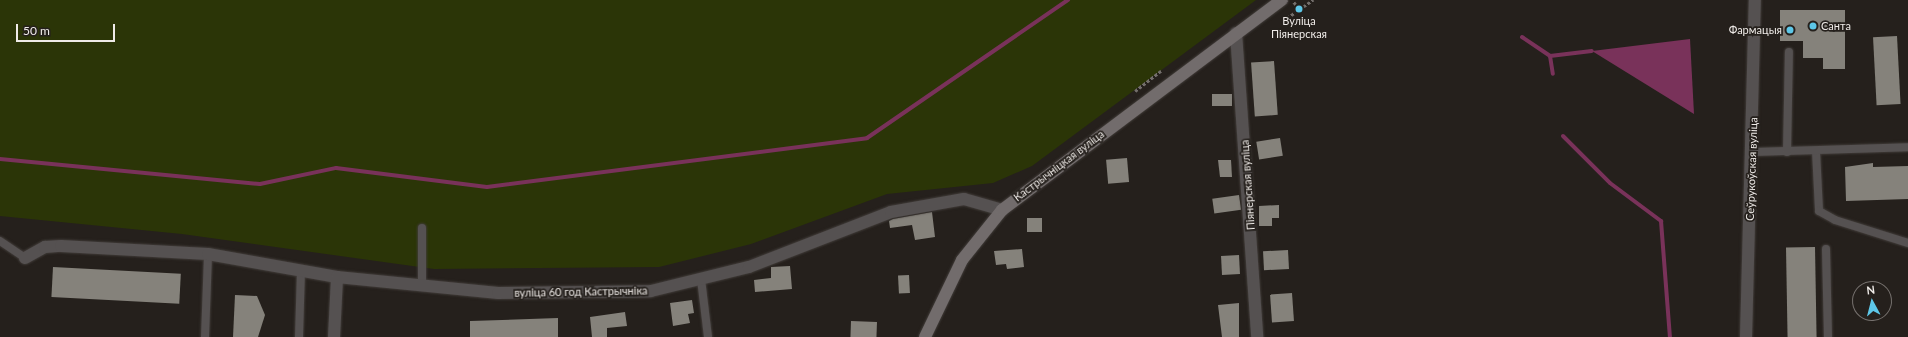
<!DOCTYPE html>
<html>
<head>
<meta charset="utf-8">
<style>
	body { margin:0 }
	#map { position:relative; width:1908px; height:337px; overflow:hidden; background:#25201c; font-family:Lato,sans-serif }
	div>[style] { position:absolute }
	[style*='--x'] { left:calc(var(--x)*1px); top:calc(var(--y)*1px); width:calc(var(--w)*1px); rotate:calc(var(--a)*1deg) }
	.green>* { inset:0; background:#2b3507 }
	.water>* { inset:0; background:#79325a }
	.stream>* { height:4px; margin:-2px; padding:0 2px; transform-origin:2px; border-radius:2px; background:#79325a }
	.building>* { inset:0; background:#85827b; transform-origin:0 0 }
	.path>* { height:2.5px; margin-top:-1.25px; transform-origin:0; background:repeating-linear-gradient(90deg,#736e6b 0 3px,transparent 0 5px) }
	.roads { filter:drop-shadow(0 0 1px #413c39) drop-shadow(0 0 1px #413c39) }
	.lane>* { height:8px; margin:-4px; padding:0 4px; transform-origin:4px; border-radius:4px; background:#555151 }
	.street>* { height:12px; margin:-6px; padding:0 6px; transform-origin:6px; border-radius:6px; background:#555151 }
	.secondary>* { height:12px; margin:-6px; padding:0 6px; transform-origin:6px; border-radius:6px; background:#726c6c }
	.dots>* { width:11px; height:11px; translate:-50% -50%; box-sizing:border-box; border:2px solid #25201c; border-radius:50% }
	span { translate:-50% -50%; white-space:nowrap; text-align:center; line-height:1.15; -webkit-text-stroke:3.5px #25201c; paint-order:stroke }
	.poi-label { font-size:11px; color:#efebe8 }
	.left { translate:0 -50%; text-align:left }
	.right { translate:-100% -50%; text-align:right }
	.street-label { font-size:11px; color:#efebe8 }
	.north { position:absolute; left:1852px; top:281px; width:40px; height:40px; box-sizing:border-box; background:#25201c; border:1px solid #76716e; border-radius:50%; rotate:353deg; font-size:11px; font-weight:700; line-height:16px; text-align:center; color:#efebe8 }
	.north::after { content:''; display:block; margin:auto; width:14px; height:18px; background:#5dc7e8; clip-path:polygon(50% 0,100% 100%,50% 72%,0 100%) }
	.scale { position:absolute; left:16px; top:24px; width:99px; height:18px; box-sizing:border-box; border:2px solid #efebe8; border-top:0; padding-left:5px; font-size:12px; line-height:14px; white-space:nowrap; color:#efebe8; -webkit-text-stroke:3px #25201c; paint-order:stroke }
</style>
</head>
<body>
<div id="map">
	<div class="green">
		<i style="clip-path:polygon(0 0,1256px 0,1032px 166px,993px 183px,887px 194px,751px 244px,659px 267px,434px 269px,182px 234px,0 216px)"></i>
	</div>
	<div class="water">
		<i style="clip-path:polygon(1690px 39px,1694px 114px,1592px 51px)"></i>
	</div>
	<div class="stream">
		<i style="--x:1522;--y:37;--w:34;--a:34"></i>
		<i style="--x:1550;--y:56;--w:42;--a:-6.8"></i>
		<i style="--x:1550;--y:56;--w:18;--a:81"></i>
		<i style="--x:1563;--y:136;--w:66;--a:45"></i>
		<i style="--x:1610;--y:183;--w:64;--a:36.7"></i>
		<i style="--x:1661;--y:221;--w:116;--a:85.6"></i>
		<i style="--x:0;--y:159;--w:261;--a:5.5"></i>
		<i style="--x:260;--y:184;--w:78;--a:-11.9"></i>
		<i style="--x:336;--y:168;--w:152;--a:7.2"></i>
		<i style="--x:487;--y:187;--w:383;--a:-7.3"></i>
		<i style="--x:867;--y:138;--w:244;--a:-34.5"></i>
	</div>
	<div class="building">
		<i style="clip-path:polygon(1780px 10px,1845px 10px,1845px 69px,1823px 69px,1823px 58px,1803px 58px,1803px 41px,1780px 41px)"></i>
		<i style="left:1897px;top:36px;width:68px;height:24px;rotate:87deg"></i>
		<i style="left:1274px;top:61px;width:54px;height:23px;rotate:86deg"></i>
		<i style="left:1232px;top:94px;width:12px;height:20px;rotate:90deg"></i>
		<i style="left:1280px;top:138px;width:18px;height:24px;rotate:81deg"></i>
		<i style="left:1127px;top:158px;width:24px;height:21px;rotate:85deg"></i>
		<i style="clip-path:polygon(1218px 160px,1231px 160px,1232px 177px,1220px 177px)"></i>
		<i style="clip-path:polygon(1873px 163px,1873px 167px,1908px 166px,1908px 199px,1846px 201px,1845px 167px)"></i>
		<i style="left:1239px;top:195px;width:15px;height:27px;rotate:82deg"></i>
		<i style="clip-path:polygon(1279px 205px,1279px 218px,1272px 218px,1272px 226px,1259px 226px,1259px 206px)"></i>
		<i style="clip-path:polygon(932px 212px,935px 237px,915px 240px,912px 225px,890px 228px,889px 221px,893px 219px)"></i>
		<i style="left:1042px;top:218px;width:14px;height:15px;rotate:90deg"></i>
		<i style="left:1815px;top:247px;width:90px;height:29px;rotate:89deg"></i>
		<i style="clip-path:polygon(1022px 249px,1024px 267px,1007px 269px,1006px 264px,996px 265px,994px 251px)"></i>
		<i style="left:1288px;top:250px;width:19px;height:25px;rotate:87deg"></i>
		<i style="left:1239px;top:255px;width:19px;height:18px;rotate:87deg"></i>
		<i style="clip-path:polygon(790px 266px,792px 289px,755px 292px,754px 280px,771px 278px,771px 267px)"></i>
		<i style="left:53px;top:267px;width:128px;height:30px;rotate:3deg"></i>
		<i style="left:909px;top:275px;width:18px;height:11px;rotate:87deg"></i>
		<i style="left:1292px;top:293px;width:28px;height:22px;rotate:86deg"></i>
		<i style="clip-path:polygon(235px 295px,257px 296px,265px 315px,258px 337px,233px 337px)"></i>
		<i style="clip-path:polygon(692px 300px,694px 313px,688px 314px,690px 323px,673px 326px,670px 303px)"></i>
		<i style="clip-path:polygon(1239px 303px,1239px 337px,1222px 337px,1218px 305px)"></i>
		<i style="clip-path:polygon(625px 312px,627px 326px,607px 328px,607px 337px,592px 337px,590px 317px)"></i>
		<i style="clip-path:polygon(558px 318px,558px 337px,470px 337px,470px 321px)"></i>
		<i style="left:851px;top:321px;width:26px;height:16px;rotate:2deg"></i>
	</div>
	<div class="path">
		<i style="--x:1294;--y:2;--w:9;--a:54"></i>
		<i style="--x:1287;--y:18;--w:32;--a:-35"></i>
		<i style="--x:1135;--y:91;--w:33;--a:-38"></i>
	</div>
	<div class="roads">
		<div class="lane">
			<i style="--x:1816;--y:151;--w:60;--a:87.1"></i>
			<i style="--x:1819;--y:211;--w:18;--a:29"></i>
			<i style="--x:1835;--y:220;--w:77;--a:17.5"></i>
			<i style="--x:1753;--y:152;--w:155;--a:-1.8"></i>
			<i style="--x:1787;--y:152;--w:100;--a:-88.9"></i>
			<i style="--x:0;--y:241;--w:30;--a:34"></i>
			<i style="--x:1826;--y:249;--w:88;--a:88.7"></i>
			<i style="--x:701;--y:279;--w:58;--a:83.1"></i>
			<i style="--x:422;--y:286;--w:58;--a:-90"></i>
			<i style="--x:205;--y:337;--w:83;--a:-87.9"></i>
			<i style="--x:299;--y:337;--w:67;--a:-88.3"></i>
		</div>
		<div class="street">
			<i style="--x:1236;--y:33;--w:305;--a:86"></i>
			<i style="--x:25;--y:258;--w:23;--a:-29"></i>
			<i style="--x:45;--y:247;--w:16;--a:-4"></i>
			<i style="--x:61;--y:246;--w:147;--a:3.1"></i>
			<i style="--x:208;--y:254;--w:131;--a:10.1"></i>
			<i style="--x:337;--y:277;--w:162;--a:5.7"></i>
			<i style="--x:498;--y:293;--w:153;--a:-0.7"></i>
			<i style="--x:651;--y:291;--w:101;--a:-13.8"></i>
			<i style="--x:749;--y:267;--w:152;--a:-21.2"></i>
			<i style="--x:891;--y:212;--w:74;--a:-10.1"></i>
			<i style="--x:964;--y:199;--w:40;--a:16"></i>
			<i style="--x:334;--y:337;--w:60;--a:-87.1"></i>
			<i style="--x:1746;--y:337;--w:337;--a:-88.5"></i>
		</div>
		<div class="secondary">
			<i style="--x:925;--y:337;--w:85;--a:-64.3"></i>
			<i style="--x:962;--y:260;--w:64;--a:-51.3"></i>
			<i style="--x:1002;--y:210;--w:350;--a:-36.9"></i>
		</div>
	</div>
	<div class="dots">
		<i style="left:1299px;top:9px;background:#5dc7e8"></i>
		<i style="left:1813px;top:26px;background:#5dc7e8"></i>
		<i style="left:1790px;top:30px;background:#5dc7e8"></i>
	</div>
	<div class="poi-label">
		<span style="left:1299px;top:28px">Вуліца<br>Піянерская</span>
		<span class="left" style="left:1821px;top:26px">Санта</span>
		<span class="right" style="left:1782px;top:30px">Фармацыя</span>
	</div>
	<div class="street-label">
		<span style="left:1059px;top:166px;rotate:-37deg">Кастрычніцкая вуліца</span>
		<span style="left:1752px;top:169px;rotate:-88deg">Сеўрукоўская вуліца</span>
		<span style="left:1248px;top:185px;rotate:-94deg">Піянерская вуліца</span>
		<span style="left:581px;top:292px;rotate:-1deg">вуліца 60 год Кастрычніка</span>
	</div>
	<div class="north">N</div>
	<div class="scale">50 m</div>
</div>
</body>
</html>
